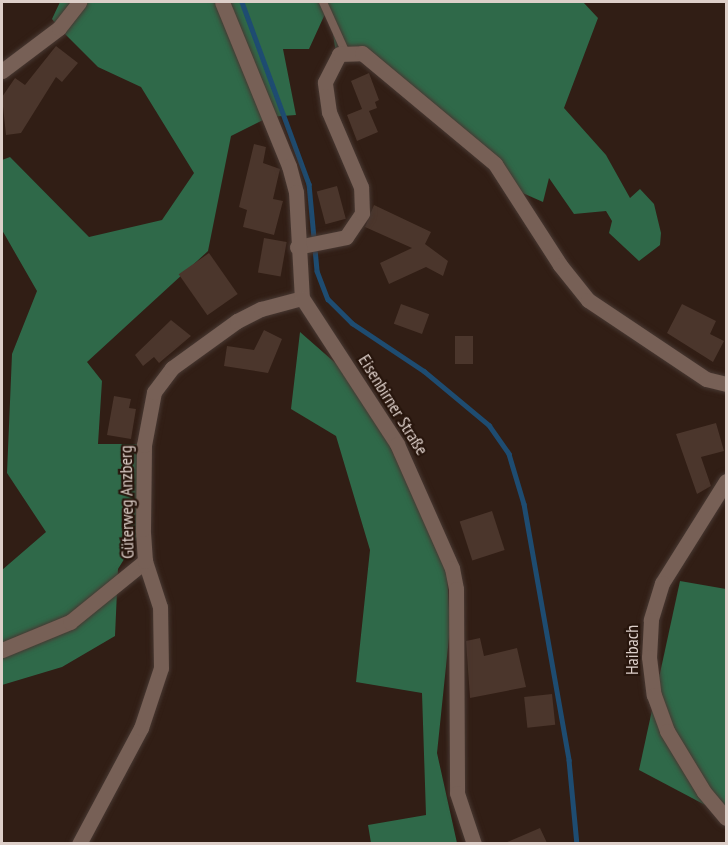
<!DOCTYPE html>
<html>
<head>
<meta charset="utf-8">
<style>
	body { margin:0 }
	#map { position:relative; width:728px; height:845px; overflow:hidden; background:#311e15; font-family:"PT Sans Narrow",sans-serif }
	div>[style] { position:absolute }
	[style*='--x'] { left:calc(var(--x)*1px); top:calc(var(--y)*1px); width:calc(var(--w)*1px); rotate:calc(var(--a)*1deg) }
	.forest>* { inset:0; background:#2f6949 }
	.stream>* { height:4.5px; margin:-2.25px; padding:0 2.25px; transform-origin:2.25px; border-radius:2.25px; background:#1e4c71 }
	.building>* { inset:0; background:#4b362c; transform-origin:0 0 }
	.roads { filter:drop-shadow(0 0 2px #473832) drop-shadow(0 0 2px #473832) }
	.service>* { height:8px; margin:-4px; padding:0 4px; transform-origin:4px; border-radius:4px; background:#776056 }
	.minor>* { height:15px; margin:-7.5px; padding:0 7.5px; transform-origin:7.5px; border-radius:7.5px; background:#776056 }
	.secondary>* { height:15px; margin:-7.5px; padding:0 7.5px; transform-origin:7.5px; border-radius:7.5px; background:#776056 }
	span { translate:-50% -50%; white-space:nowrap; text-align:center; line-height:1.15; -webkit-text-stroke:4.5px #27150c; paint-order:stroke }
	.street-label { font-size:18px; color:#ddcfc9 }
	.frame { position:absolute; inset:0; border:3px solid #ddcfc9; pointer-events:none }
</style>
</head>
<body>
<div id="map">
	<div class="forest">
		<i style="clip-path:polygon(60px 2px,583px 2px,598px 18px,564px 108px,606px 155px,630px 198px,640px 189px,654px 204px,661px 233px,660px 245px,639px 261px,609px 233px,612px 221px,606px 211px,574px 214px,549px 178px,543px 202px,518px 191px,360px 54px,337px 60px,332px 27px,325px 14px,309px 49px,283px 49px,296px 115px,269px 117px,231px 136px,208px 251px,87px 362px,102px 381px,98px 444px,143px 444px,139px 535px,118px 569px,115px 636px,62px 667px,2px 685px,2px 570px,46px 532px,7px 473px,12px 354px,37px 291px,2px 230px,2px 160px,10px 157px,89px 237px,162px 220px,194px 173px,141px 87px,98px 67px,59px 28px,52px 19px)"></i>
		<i style="clip-path:polygon(300px 332px,340px 367px,384px 433px,447px 572px,450px 628px,437px 753px,457px 843px,371px 843px,368px 825px,426px 815px,422px 693px,356px 682px,370px 550px,336px 436px,291px 409px)"></i>
		<i style="clip-path:polygon(680px 581px,726px 589px,726px 816px,639px 770px)"></i>
	</div>
	<div class="stream">
		<i style="--x:242;--y:2;--w:194;--a:69.8"></i>
		<i style="--x:309;--y:184;--w:87;--a:84.7"></i>
		<i style="--x:317;--y:271;--w:30;--a:69"></i>
		<i style="--x:328;--y:299;--w:34;--a:45"></i>
		<i style="--x:352;--y:323;--w:87;--a:33.7"></i>
		<i style="--x:424;--y:371;--w:85;--a:39.7"></i>
		<i style="--x:489;--y:425;--w:35;--a:55"></i>
		<i style="--x:509;--y:454;--w:52;--a:73.3"></i>
		<i style="--x:524;--y:504;--w:260;--a:80"></i>
		<i style="--x:569;--y:760;--w:84;--a:84.6"></i>
	</div>
	<div class="building">
		<i style="clip-path:polygon(56px 46px,78px 63px,62px 82px,56px 77px,21px 133px,6px 135px,2px 97px,15px 78px,25px 85px)"></i>
		<i style="clip-path:polygon(369px 73px,379px 100px,375px 102px,377px 108px,369px 111px,378px 132px,357px 141px,347px 115px,362px 109px,351px 81px)"></i>
		<i style="clip-path:polygon(254px 144px,266px 147px,263px 163px,280px 169px,273px 199px,283px 201px,274px 235px,243px 227px,247px 210px,239px 207px)"></i>
		<i style="left:337px;top:186px;width:34px;height:21px;rotate:75deg"></i>
		<i style="clip-path:polygon(374px 205px,431px 232px,425px 244px,448px 261px,443px 276px,426px 267px,389px 284px,380px 263px,412px 248px,365px 227px)"></i>
		<i style="left:264px;top:238px;width:23px;height:35px;rotate:10deg"></i>
		<i style="left:209px;top:253px;width:50px;height:37px;rotate:55deg"></i>
		<i style="left:401px;top:304px;width:30px;height:21px;rotate:20deg"></i>
		<i style="clip-path:polygon(682px 304px,716px 321px,710px 334px,724px 341px,713px 362px,667px 333px)"></i>
		<i style="clip-path:polygon(171px 320px,191px 336px,159px 363px,154px 357px,143px 366px,135px 355px)"></i>
		<i style="clip-path:polygon(264px 330px,282px 339px,268px 373px,224px 366px,227px 346px,254px 350px)"></i>
		<i style="left:455px;top:336px;width:18px;height:28px"></i>
		<i style="clip-path:polygon(114px 396px,131px 399px,129px 408px,136px 409px,131px 439px,107px 435px)"></i>
		<i style="clip-path:polygon(716px 423px,724px 451px,701px 457px,711px 486px,697px 494px,676px 434px)"></i>
		<i style="left:492px;top:511px;width:41px;height:34px;rotate:72deg"></i>
		<i style="clip-path:polygon(480px 638px,484px 656px,517px 648px,526px 687px,470px 698px,466px 641px)"></i>
		<i style="left:552px;top:694px;width:31px;height:28px;rotate:84deg"></i>
		<i style="clip-path:polygon(540px 828px,547px 843px,505px 843px)"></i>
	</div>
	<div class="roads">
		<div class="service">
			<i style="--x:323;--y:2;--w:54;--a:65.8"></i>
		</div>
		<div class="minor">
			<i style="--x:2;--y:71;--w:71;--a:-37"></i>
			<i style="--x:59;--y:28;--w:33;--a:-52"></i>
			<i style="--x:297;--y:247;--w:50;--a:-11.5"></i>
			<i style="--x:346;--y:237;--w:29;--a:-56"></i>
			<i style="--x:362;--y:213;--w:26;--a:-92"></i>
			<i style="--x:361;--y:187;--w:82;--a:-113.1"></i>
			<i style="--x:329;--y:112;--w:30;--a:-98"></i>
			<i style="--x:325;--y:82;--w:31;--a:-63"></i>
			<i style="--x:339;--y:54;--w:23;--a:-2"></i>
			<i style="--x:362;--y:53;--w:173;--a:39.8"></i>
			<i style="--x:495;--y:164;--w:120;--a:57.2"></i>
			<i style="--x:560;--y:265;--w:45;--a:51.3"></i>
			<i style="--x:588;--y:300;--w:142;--a:33.8"></i>
			<i style="--x:706;--y:379;--w:21;--a:14"></i>
			<i style="--x:726;--y:481;--w:120;--a:122.1"></i>
			<i style="--x:662;--y:583;--w:39;--a:107"></i>
			<i style="--x:651;--y:620;--w:37;--a:93"></i>
			<i style="--x:649;--y:657;--w:38;--a:83"></i>
			<i style="--x:654;--y:695;--w:38;--a:70"></i>
			<i style="--x:667;--y:731;--w:71;--a:58.8"></i>
			<i style="--x:704;--y:792;--w:34;--a:50"></i>
			<i style="--x:2;--y:650;--w:74;--a:-22.4"></i>
			<i style="--x:70;--y:622;--w:97;--a:-39.1"></i>
			<i style="--x:79;--y:844;--w:132;--a:-61.9"></i>
			<i style="--x:141;--y:728;--w:63;--a:-71.6"></i>
			<i style="--x:161;--y:668;--w:61;--a:-90.9"></i>
			<i style="--x:160;--y:607;--w:48;--a:-108.1"></i>
			<i style="--x:145;--y:561;--w:32;--a:-94"></i>
			<i style="--x:143;--y:529;--w:84;--a:-89.3"></i>
			<i style="--x:144;--y:445;--w:54;--a:-79.3"></i>
			<i style="--x:154;--y:392;--w:30;--a:-53"></i>
			<i style="--x:172;--y:368;--w:80;--a:-35.9"></i>
			<i style="--x:237;--y:321;--w:27;--a:-27"></i>
			<i style="--x:261;--y:309;--w:42;--a:-15"></i>
		</div>
		<div class="secondary">
			<i style="--x:222;--y:2;--w:177;--a:67.8"></i>
			<i style="--x:289;--y:166;--w:27;--a:75"></i>
			<i style="--x:296;--y:192;--w:106;--a:86.8"></i>
			<i style="--x:302;--y:298;--w:174;--a:56.9"></i>
			<i style="--x:397;--y:444;--w:136;--a:66.1"></i>
			<i style="--x:452;--y:568;--w:21;--a:79"></i>
			<i style="--x:456;--y:589;--w:204;--a:89.7"></i>
			<i style="--x:457;--y:793;--w:54;--a:71.6"></i>
		</div>
	</div>
	<div class="street-label">
		<span style="left:393px;top:405px;rotate:58deg">Eisenbirner Straße</span>
		<span style="left:127px;top:502px;rotate:-91deg">Güterweg Anzberg</span>
		<span style="left:632px;top:650px;rotate:-90deg">Haibach</span>
	</div>
	<div class="frame"></div>
</div>
</body>
</html>
